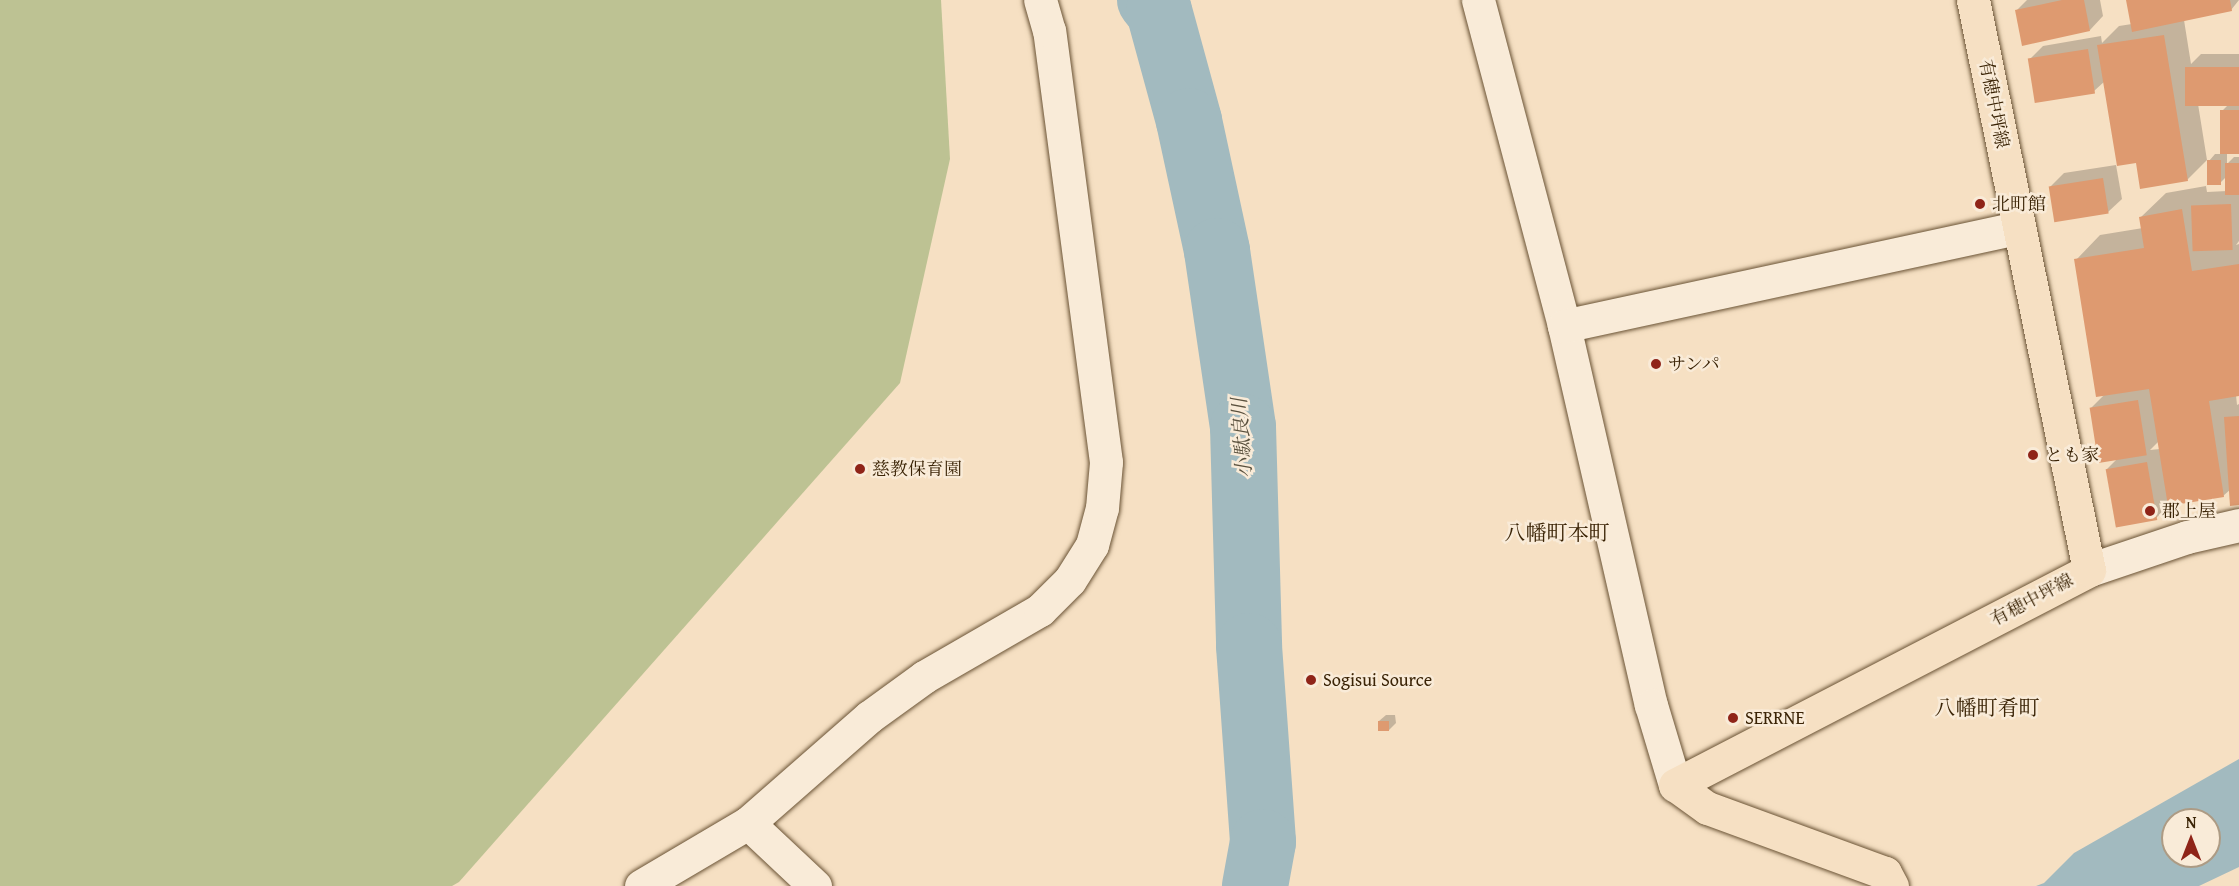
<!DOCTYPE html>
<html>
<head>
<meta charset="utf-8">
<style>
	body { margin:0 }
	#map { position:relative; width:2239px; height:886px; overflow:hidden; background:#f6e0c3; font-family:"Gentium Book Plus","Noto Serif JP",serif }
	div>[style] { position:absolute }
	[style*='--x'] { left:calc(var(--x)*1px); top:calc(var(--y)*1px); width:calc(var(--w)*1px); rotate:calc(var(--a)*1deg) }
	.green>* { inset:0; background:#bdc293 }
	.water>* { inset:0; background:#a2babf }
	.shadow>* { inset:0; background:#0003 }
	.river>* { height:66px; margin:-33px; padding:0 33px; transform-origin:33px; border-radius:33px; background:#a2babf }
	.building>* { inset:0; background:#de9a70; transform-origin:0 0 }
	.roads { filter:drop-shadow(0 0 2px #6a5335) drop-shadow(0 0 2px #6a5335) }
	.minor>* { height:33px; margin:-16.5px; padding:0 16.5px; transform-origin:16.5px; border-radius:16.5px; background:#f9ebd8 }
	.major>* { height:33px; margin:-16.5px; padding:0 16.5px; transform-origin:16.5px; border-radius:16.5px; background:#f6e0c3 }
	.dots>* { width:16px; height:16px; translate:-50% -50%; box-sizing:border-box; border:3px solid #f9ebd8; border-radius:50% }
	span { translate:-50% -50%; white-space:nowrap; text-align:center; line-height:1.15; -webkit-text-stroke:5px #f9ebd8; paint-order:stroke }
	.street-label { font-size:18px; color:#3b2406 }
	.poi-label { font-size:18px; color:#3b2406 }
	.left { translate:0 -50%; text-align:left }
	.water-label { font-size:20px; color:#5a513e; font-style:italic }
	.quarter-label { font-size:21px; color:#3b2406 }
	.north { position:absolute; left:2161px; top:808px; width:60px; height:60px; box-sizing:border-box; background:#f9ebd8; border:2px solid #ad9b84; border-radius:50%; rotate:0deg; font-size:16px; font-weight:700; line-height:24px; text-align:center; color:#3b2406 }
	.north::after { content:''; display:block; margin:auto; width:21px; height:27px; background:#8f2418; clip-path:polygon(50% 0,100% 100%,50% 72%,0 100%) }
</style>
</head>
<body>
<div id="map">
	<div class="green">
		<i style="clip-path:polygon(0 0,941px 0,950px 159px,900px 383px,459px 882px,452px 886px,0 886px)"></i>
	</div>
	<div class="water">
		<i style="clip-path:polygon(evenodd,2239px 759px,2239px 867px,2199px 886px,2036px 886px,2044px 883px,2074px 853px,2239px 759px,2173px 820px,2209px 820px,2209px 856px,2173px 856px,2173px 820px)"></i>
	</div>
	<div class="shadow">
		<i style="clip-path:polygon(2027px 0,2100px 0,2103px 16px,2090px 30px,2016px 11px)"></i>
		<i style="clip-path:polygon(evenodd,2127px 0,2239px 0,2231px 10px,2184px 20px,2191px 64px,2201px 54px,2239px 54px,2239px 153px,2227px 153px,2227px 164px,2234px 157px,2239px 157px,2239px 241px,2236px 245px,2239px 244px,2239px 395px,2236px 395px,2237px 405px,2239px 404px,2239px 504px,2231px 489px,2223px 496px,2170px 505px,2156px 518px,2107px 469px,2117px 459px,2091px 408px,2105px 394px,2076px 260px,2100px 235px,2143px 228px,2141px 217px,2166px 193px,2206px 186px,2207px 192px,2227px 191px,2227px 176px,2220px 183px,2209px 161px,2215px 154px,2222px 154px,2222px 111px,2229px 104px,2198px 104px,2207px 160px,2187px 180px,2138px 161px,2105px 81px,2094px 91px,2030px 59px,2043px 46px,2101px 36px,2102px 43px,2119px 26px,2132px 24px,2127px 0,2159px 441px,2160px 449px,2150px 450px,2159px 441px)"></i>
		<i style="clip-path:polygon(2116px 165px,2122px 199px,2108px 212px,2050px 187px,2064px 173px)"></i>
		<i style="clip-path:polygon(1386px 715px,1395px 715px,1396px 723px,1389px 730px,1379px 721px)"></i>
	</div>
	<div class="river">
		<i style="--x:1150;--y:0;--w:14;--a:51"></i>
		<i style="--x:1159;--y:11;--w:114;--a:74.7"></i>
		<i style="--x:1189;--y:121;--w:133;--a:77.8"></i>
		<i style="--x:1217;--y:251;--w:178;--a:81.6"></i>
		<i style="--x:1243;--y:427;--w:219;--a:88.4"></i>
		<i style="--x:1249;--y:646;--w:196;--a:85.9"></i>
		<i style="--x:1263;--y:842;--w:45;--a:100.3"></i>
	</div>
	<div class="building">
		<i style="clip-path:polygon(2062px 0,2084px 0,2090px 31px,2022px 46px,2015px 10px)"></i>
		<i style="clip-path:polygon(2126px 0,2230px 0,2232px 11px,2132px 32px)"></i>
		<i style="clip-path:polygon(2164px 35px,2188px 181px,2140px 189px,2136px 163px,2117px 166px,2097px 45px)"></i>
		<i style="left:2088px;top:49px;width:45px;height:61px;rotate:81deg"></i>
		<i style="left:2185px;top:67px;width:54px;height:39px"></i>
		<i style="left:2220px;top:110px;width:19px;height:44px"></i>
		<i style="left:2207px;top:160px;width:14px;height:25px"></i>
		<i style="left:2225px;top:163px;width:14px;height:32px"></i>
		<i style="left:2103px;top:178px;width:36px;height:55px;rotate:81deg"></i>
		<i style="left:2231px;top:204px;width:46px;height:40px;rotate:88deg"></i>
		<i style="clip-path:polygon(2182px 209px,2192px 271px,2239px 264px,2239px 396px,2209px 401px,2224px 497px,2168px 506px,2149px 389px,2096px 397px,2074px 259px,2144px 248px,2139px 217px)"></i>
		<i style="left:2138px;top:400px;width:56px;height:49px;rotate:81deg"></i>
		<i style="clip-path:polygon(2239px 416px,2239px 505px,2230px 506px,2224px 417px)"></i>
		<i style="left:2147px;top:462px;width:59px;height:42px;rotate:80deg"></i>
		<i style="left:1378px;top:721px;width:11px;height:10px"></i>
	</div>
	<div class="roads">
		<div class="minor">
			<i style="--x:1478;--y:0;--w:337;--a:75.2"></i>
			<i style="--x:1564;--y:326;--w:389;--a:77.1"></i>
			<i style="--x:1651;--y:705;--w:84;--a:73.3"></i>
			<i style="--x:1564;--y:326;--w:464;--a:-12.2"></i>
			<i style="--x:2089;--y:570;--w:103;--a:-18.6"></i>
			<i style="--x:2187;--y:537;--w:53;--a:-13"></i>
			<i style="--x:748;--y:823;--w:92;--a:43.2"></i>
			<i style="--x:641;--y:886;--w:124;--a:-30.5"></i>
			<i style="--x:748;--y:823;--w:161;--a:-41.2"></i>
			<i style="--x:869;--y:717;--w:68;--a:-36"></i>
			<i style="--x:924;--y:677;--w:134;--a:-30"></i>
			<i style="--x:1040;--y:610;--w:42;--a:-45"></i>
			<i style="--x:1070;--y:580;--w:41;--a:-57.8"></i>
			<i style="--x:1092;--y:545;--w:38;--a:-75"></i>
			<i style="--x:1102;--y:508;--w:46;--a:-85"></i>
			<i style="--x:1106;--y:462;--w:435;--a:-97.5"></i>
			<i style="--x:1049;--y:31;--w:32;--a:-106"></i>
		</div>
		<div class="major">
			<i style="--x:1892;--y:886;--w:15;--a:-118"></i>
			<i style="--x:1885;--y:873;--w:189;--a:-159.9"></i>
			<i style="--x:1707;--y:808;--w:39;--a:-144"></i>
			<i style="--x:1675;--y:785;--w:466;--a:-27.4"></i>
			<i style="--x:2089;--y:570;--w:582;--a:-101.5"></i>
		</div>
	</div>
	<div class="dots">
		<i style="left:1980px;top:204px;background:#8f2418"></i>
		<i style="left:1656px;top:364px;background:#8f2418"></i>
		<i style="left:2033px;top:455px;background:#8f2418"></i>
		<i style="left:860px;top:469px;background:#8f2418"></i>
		<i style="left:2150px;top:511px;background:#8f2418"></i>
		<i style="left:1311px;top:680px;background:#8f2418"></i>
		<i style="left:1733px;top:718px;background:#8f2418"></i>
	</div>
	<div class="street-label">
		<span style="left:1994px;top:104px;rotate:79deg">有穂中坪線</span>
		<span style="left:2032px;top:600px;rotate:-28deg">有穂中坪線</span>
	</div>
	<div class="poi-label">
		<span class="left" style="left:1992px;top:204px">北町館</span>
		<span class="left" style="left:1668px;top:364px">サンパ</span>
		<span class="left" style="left:2045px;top:455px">とも家</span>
		<span class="left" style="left:872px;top:469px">慈教保育園</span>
		<span class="left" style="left:2162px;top:511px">郡上屋</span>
		<span class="left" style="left:1323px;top:680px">Sogisui Source</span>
		<span class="left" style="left:1745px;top:718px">SERRNE</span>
	</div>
	<div class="water-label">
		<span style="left:1241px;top:438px;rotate:-94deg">小駄良川</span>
	</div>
	<div class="quarter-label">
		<span style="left:1557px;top:533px">八幡町本町</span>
		<span style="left:1987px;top:708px">八幡町肴町</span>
	</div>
	<div class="north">N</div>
</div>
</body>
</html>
